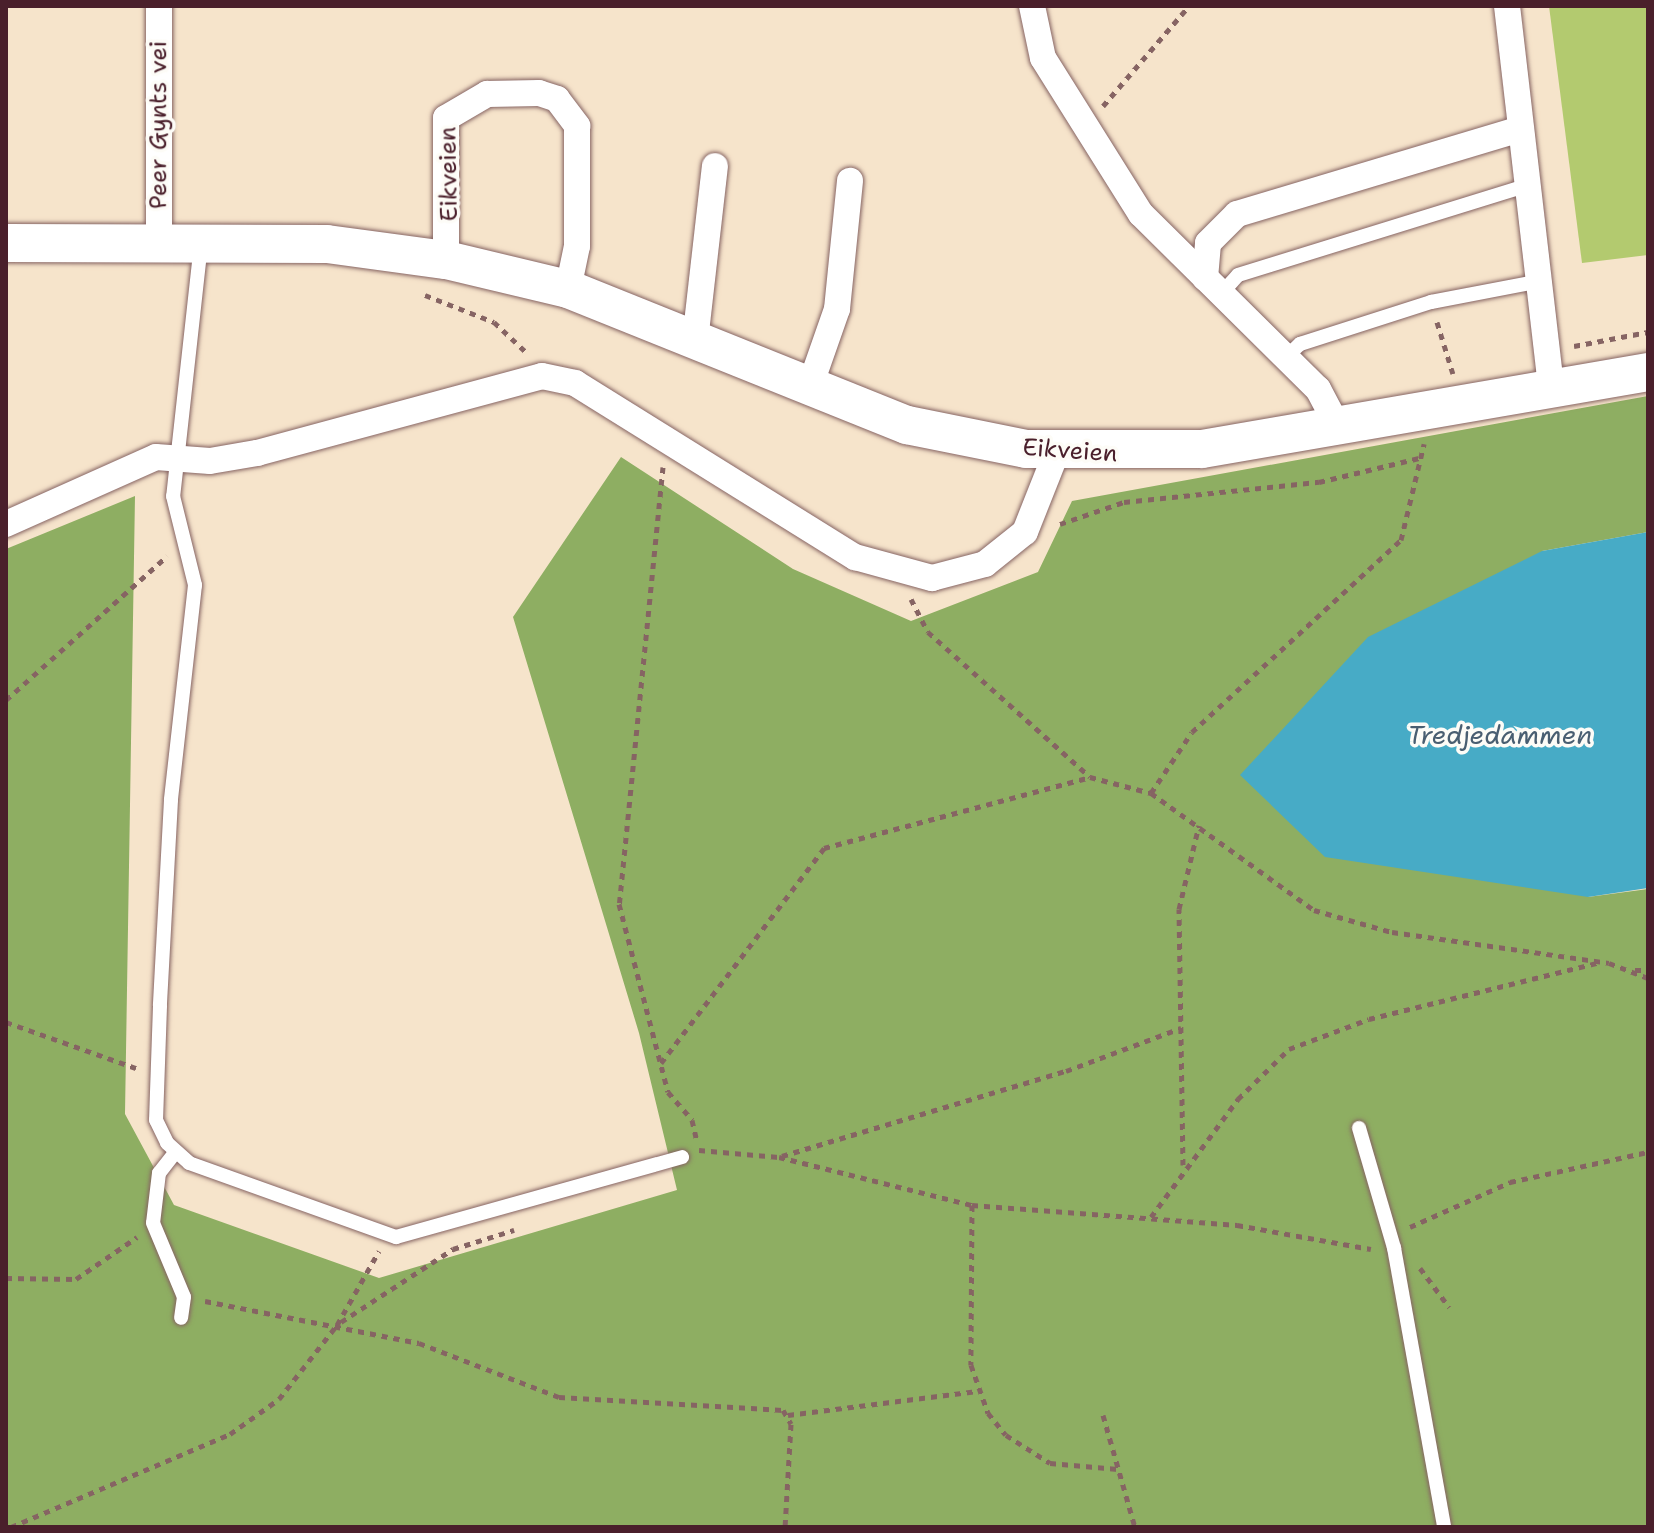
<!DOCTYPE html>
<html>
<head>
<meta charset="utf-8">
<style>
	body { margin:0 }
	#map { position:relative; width:1654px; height:1533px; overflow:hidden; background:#f6e4cb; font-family:"Shantell Sans",sans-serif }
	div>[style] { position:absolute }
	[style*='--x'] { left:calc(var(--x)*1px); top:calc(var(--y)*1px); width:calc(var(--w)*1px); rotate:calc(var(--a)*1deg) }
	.green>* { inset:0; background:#b3ca6f }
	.forest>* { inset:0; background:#8eae62 }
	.water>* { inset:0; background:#47abc6 }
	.path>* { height:5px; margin-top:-2.5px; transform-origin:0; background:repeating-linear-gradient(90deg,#866463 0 6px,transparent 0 12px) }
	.roads { filter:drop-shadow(0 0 2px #866463) drop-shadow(0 0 2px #866463) }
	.lane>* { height:14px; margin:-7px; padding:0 7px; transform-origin:7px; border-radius:7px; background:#fff }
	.street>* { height:26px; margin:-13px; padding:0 13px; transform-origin:13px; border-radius:13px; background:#fff }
	.secondary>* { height:38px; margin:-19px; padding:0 19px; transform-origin:19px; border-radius:19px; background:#fff }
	span { translate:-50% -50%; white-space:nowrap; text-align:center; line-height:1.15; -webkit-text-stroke:7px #fdfcf7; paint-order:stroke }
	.street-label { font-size:24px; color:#4a1f2b }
	.water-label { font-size:26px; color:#495e71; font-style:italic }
	.frame { position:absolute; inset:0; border:8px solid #4a1f2b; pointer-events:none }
</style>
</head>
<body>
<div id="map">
	<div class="green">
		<i style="clip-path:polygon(1549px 6px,1648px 6px,1648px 255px,1582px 263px)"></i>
	</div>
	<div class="forest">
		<i style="clip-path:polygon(1648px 396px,1648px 532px,1542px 551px,1588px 897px,1648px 889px,1648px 1527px,6px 1527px,6px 549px,135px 496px,125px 1114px,174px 1205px,379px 1278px,677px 1190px,639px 1033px,513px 617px,621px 457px,793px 569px,911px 621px,1038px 572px,1072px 501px)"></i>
	</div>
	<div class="water">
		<i style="clip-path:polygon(1648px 532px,1648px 888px,1588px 897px,1325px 857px,1240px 775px,1368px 637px,1542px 551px)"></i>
	</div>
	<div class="path">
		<i style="--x:1103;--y:106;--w:132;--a:-49.3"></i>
		<i style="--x:425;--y:295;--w:74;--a:21.4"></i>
		<i style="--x:494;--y:322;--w:44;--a:43.2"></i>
		<i style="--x:1437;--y:322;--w:54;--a:72.9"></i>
		<i style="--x:1574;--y:346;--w:75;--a:-10.7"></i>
		<i style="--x:663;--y:467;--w:439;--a:95.7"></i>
		<i style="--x:619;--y:904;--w:194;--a:75.4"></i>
		<i style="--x:668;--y:1092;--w:37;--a:49"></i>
		<i style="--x:692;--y:1120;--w:22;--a:77"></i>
		<i style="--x:1060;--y:524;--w:68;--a:-19"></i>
		<i style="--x:1124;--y:502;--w:196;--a:-5.9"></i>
		<i style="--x:1319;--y:482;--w:103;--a:-13.5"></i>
		<i style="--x:911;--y:599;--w:37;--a:63"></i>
		<i style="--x:928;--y:632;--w:217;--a:41.8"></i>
		<i style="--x:1090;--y:777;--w:63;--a:14.7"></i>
		<i style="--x:1151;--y:793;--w:73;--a:-56.1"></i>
		<i style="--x:1192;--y:732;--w:284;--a:-42.6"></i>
		<i style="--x:1401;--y:540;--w:99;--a:-76.5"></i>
		<i style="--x:6;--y:700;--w:216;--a:-41.8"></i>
		<i style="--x:1151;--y:793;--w:201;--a:35.7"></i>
		<i style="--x:1314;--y:910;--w:81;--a:15.8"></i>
		<i style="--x:1392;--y:932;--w:219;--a:8.1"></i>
		<i style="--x:1609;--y:963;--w:42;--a:21"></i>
		<i style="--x:1635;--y:970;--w:13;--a:0"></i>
		<i style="--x:6;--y:1022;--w:138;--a:19.5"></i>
		<i style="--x:661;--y:1063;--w:270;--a:-52.8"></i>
		<i style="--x:824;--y:848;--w:275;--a:-14.9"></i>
		<i style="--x:699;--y:1150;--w:80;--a:5"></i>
		<i style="--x:779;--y:1157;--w:199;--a:14"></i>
		<i style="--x:972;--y:1205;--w:266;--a:4.3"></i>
		<i style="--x:1237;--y:1225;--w:136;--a:10.2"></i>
		<i style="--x:782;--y:1156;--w:296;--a:-16.7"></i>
		<i style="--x:1066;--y:1071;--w:123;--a:-20.5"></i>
		<i style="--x:1183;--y:1165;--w:256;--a:-90.9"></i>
		<i style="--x:1179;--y:909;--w:86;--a:-76.6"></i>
		<i style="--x:972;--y:1205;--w:160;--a:90.4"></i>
		<i style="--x:971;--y:1365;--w:51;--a:70.5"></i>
		<i style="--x:988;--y:1413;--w:28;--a:51"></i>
		<i style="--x:1006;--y:1435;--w:52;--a:32.5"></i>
		<i style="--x:1050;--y:1463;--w:68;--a:5"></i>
		<i style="--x:1151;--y:1217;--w:147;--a:-53.6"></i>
		<i style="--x:1238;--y:1099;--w:71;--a:-44.4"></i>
		<i style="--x:1289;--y:1049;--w:85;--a:-20.6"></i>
		<i style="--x:1369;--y:1019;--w:235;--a:-13.8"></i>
		<i style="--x:1410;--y:1227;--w:110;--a:-24.2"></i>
		<i style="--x:1510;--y:1182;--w:141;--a:-12.3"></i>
		<i style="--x:1420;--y:1268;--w:49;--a:53.4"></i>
		<i style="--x:6;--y:1278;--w:70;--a:0.8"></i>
		<i style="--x:76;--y:1279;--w:74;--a:-34.5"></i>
		<i style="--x:205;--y:1301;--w:218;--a:11.1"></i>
		<i style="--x:419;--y:1343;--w:150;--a:21.1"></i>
		<i style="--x:559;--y:1397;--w:224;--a:3.3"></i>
		<i style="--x:783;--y:1410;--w:16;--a:60"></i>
		<i style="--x:791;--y:1424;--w:103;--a:93.3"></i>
		<i style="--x:341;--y:1322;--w:134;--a:-33.1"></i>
		<i style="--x:453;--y:1249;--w:64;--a:-17.3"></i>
		<i style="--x:788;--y:1415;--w:191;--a:-7.2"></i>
		<i style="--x:1103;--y:1415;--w:116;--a:74.1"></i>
		<i style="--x:11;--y:1527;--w:238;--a:-23"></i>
		<i style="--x:230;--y:1434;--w:60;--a:-35.5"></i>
		<i style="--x:279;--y:1399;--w:94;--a:-51.9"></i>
		<i style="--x:337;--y:1325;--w:85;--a:-60.4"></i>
	</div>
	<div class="roads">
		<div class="lane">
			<i style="--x:201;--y:244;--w:254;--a:96.3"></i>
			<i style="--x:173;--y:496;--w:92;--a:76.1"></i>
			<i style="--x:195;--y:585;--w:216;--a:96.4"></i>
			<i style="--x:171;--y:800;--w:206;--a:93.1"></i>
			<i style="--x:160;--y:1006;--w:114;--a:92"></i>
			<i style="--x:156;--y:1120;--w:25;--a:64"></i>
			<i style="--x:167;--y:1143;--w:30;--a:42"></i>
			<i style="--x:189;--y:1163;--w:220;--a:19.7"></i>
			<i style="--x:396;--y:1237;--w:297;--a:-15.6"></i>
			<i style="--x:1221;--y:294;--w:25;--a:-48"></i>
			<i style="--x:1238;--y:275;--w:297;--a:-17.2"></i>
			<i style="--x:1285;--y:358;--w:21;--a:-43"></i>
			<i style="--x:1300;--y:344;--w:138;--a:-17.8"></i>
			<i style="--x:1431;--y:302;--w:107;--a:-10.8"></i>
			<i style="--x:1359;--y:1128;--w:125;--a:73.7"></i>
			<i style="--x:1394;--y:1248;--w:283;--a:79.8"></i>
			<i style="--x:174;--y:1154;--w:24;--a:128"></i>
			<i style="--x:159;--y:1173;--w:50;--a:96.8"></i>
			<i style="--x:153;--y:1223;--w:80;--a:67.3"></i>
			<i style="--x:184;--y:1297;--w:21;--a:98"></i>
		</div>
		<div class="street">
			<i style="--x:159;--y:6;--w:237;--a:90"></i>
			<i style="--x:1032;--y:6;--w:53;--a:78.1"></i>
			<i style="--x:1043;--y:58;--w:184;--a:57.9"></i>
			<i style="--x:1141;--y:214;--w:249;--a:44.7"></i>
			<i style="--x:1318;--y:389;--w:41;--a:62.2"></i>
			<i style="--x:1507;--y:6;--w:384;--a:83.4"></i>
			<i style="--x:446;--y:260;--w:142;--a:-90"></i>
			<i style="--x:446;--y:118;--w:48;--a:-30.3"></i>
			<i style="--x:487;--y:94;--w:52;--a:-1.1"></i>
			<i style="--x:539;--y:93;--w:19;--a:18"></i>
			<i style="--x:557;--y:99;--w:34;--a:53"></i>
			<i style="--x:577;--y:126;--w:120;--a:90"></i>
			<i style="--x:577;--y:246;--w:44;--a:101.8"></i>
			<i style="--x:1205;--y:278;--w:35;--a:-85"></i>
			<i style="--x:1208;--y:243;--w:41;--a:-45"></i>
			<i style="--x:1237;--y:214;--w:292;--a:-16.7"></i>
			<i style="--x:695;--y:341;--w:176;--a:-83.5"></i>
			<i style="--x:809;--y:389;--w:85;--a:-70.7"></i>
			<i style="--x:837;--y:309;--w:129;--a:-84.2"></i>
			<i style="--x:6;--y:524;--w:164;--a:-24.1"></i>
			<i style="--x:156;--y:457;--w:54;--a:4.2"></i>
			<i style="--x:210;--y:461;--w:48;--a:-9.7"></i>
			<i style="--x:257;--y:453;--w:295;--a:-15.1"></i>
			<i style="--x:542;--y:376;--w:34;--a:12"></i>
			<i style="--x:575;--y:383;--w:330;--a:31.9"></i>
			<i style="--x:855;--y:557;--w:80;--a:15.3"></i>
			<i style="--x:932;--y:578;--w:55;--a:-14.8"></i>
			<i style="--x:985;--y:564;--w:51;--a:-38.7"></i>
			<i style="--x:1025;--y:532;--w:87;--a:-68.4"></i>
		</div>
		<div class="secondary">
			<i style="--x:6;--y:243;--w:321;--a:0.2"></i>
			<i style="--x:327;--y:244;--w:120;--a:7.7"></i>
			<i style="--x:446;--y:260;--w:125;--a:13.4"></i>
			<i style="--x:568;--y:289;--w:365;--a:21.9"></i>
			<i style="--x:907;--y:425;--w:121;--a:11.4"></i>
			<i style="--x:1026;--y:449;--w:176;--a:0"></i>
			<i style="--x:1202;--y:449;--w:453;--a:-9.8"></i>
		</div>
	</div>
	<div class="street-label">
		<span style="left:159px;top:125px;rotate:-90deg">Peer Gynts vei</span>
		<span style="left:449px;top:174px;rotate:-91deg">Eikveien</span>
		<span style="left:1070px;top:451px;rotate:4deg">Eikveien</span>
	</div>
	<div class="water-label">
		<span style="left:1500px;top:735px">Tredjedammen</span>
	</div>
	<div class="frame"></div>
</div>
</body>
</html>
